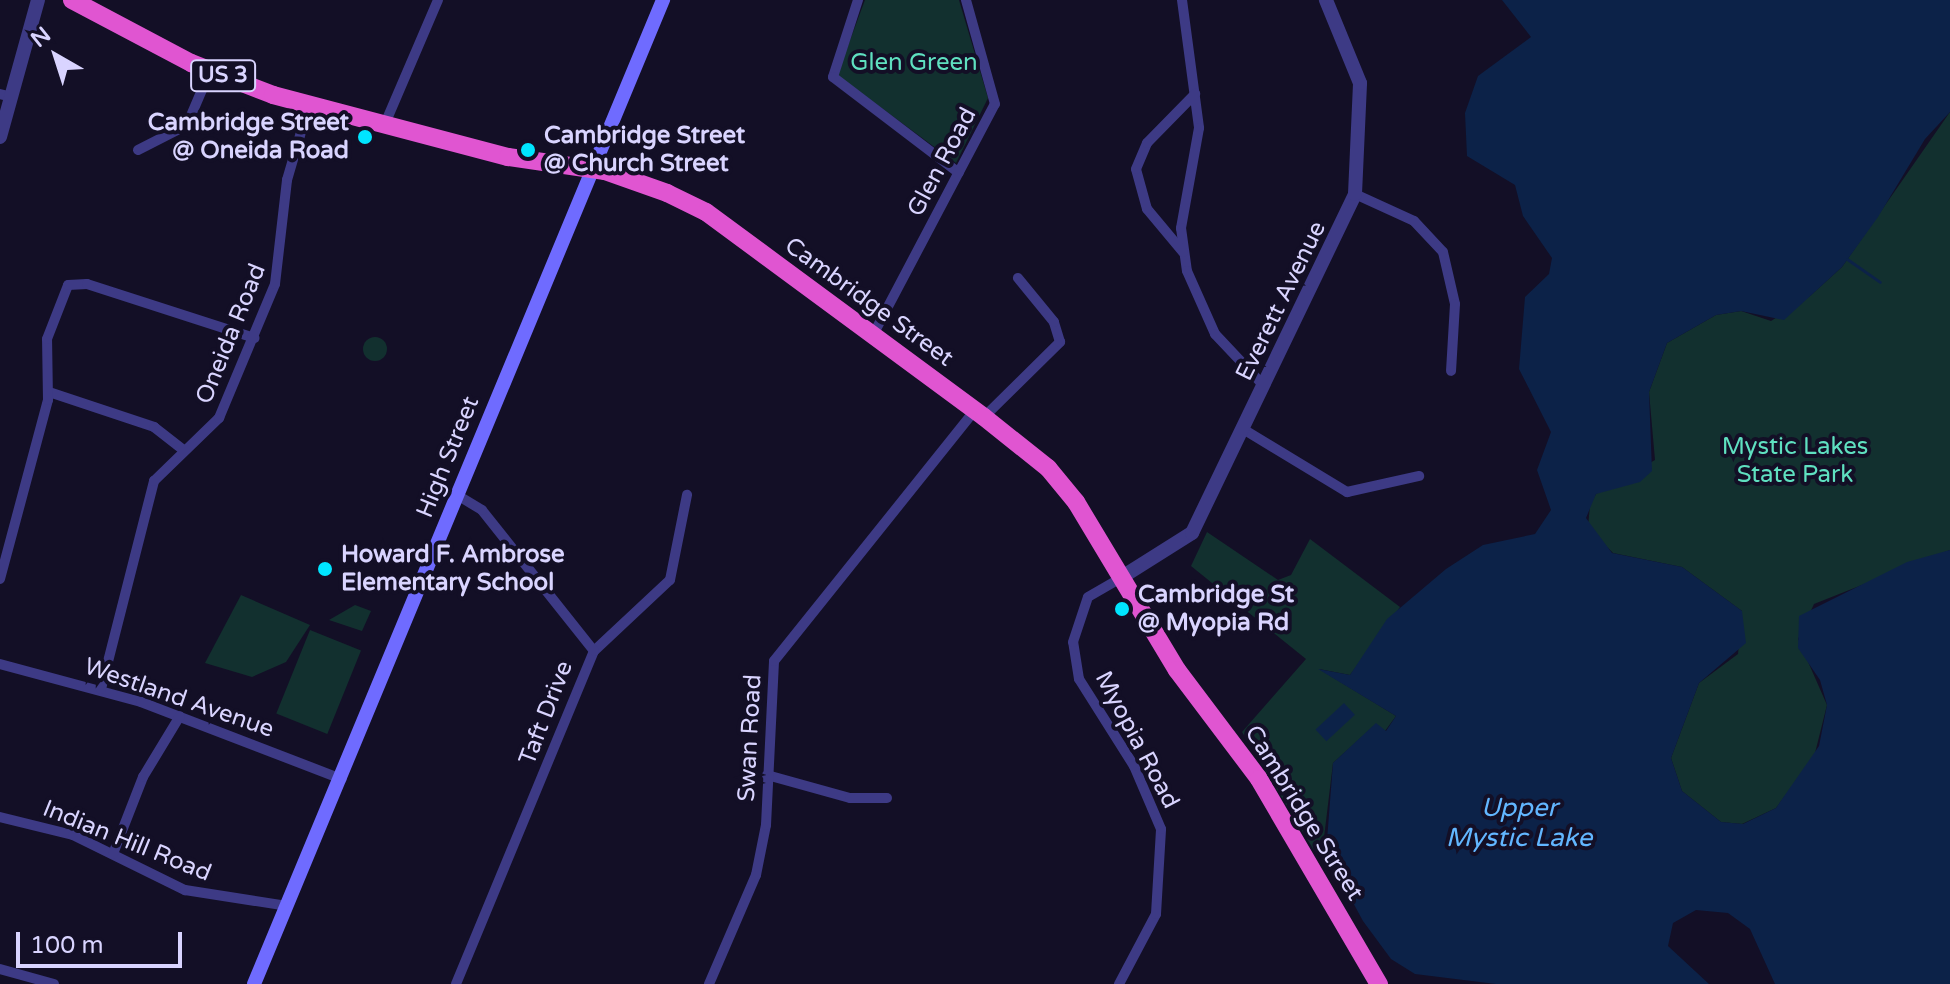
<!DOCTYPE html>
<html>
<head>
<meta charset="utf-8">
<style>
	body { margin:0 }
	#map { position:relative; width:1950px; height:984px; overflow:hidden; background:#130f26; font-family:"Varela Round",sans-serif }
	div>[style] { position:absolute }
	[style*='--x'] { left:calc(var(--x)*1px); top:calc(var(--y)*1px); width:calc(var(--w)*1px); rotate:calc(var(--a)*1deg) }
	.green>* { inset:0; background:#12302f; transform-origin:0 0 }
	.round { border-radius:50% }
	.water>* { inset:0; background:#0c2248; transform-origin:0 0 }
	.stream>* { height:3px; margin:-1.5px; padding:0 1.5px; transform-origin:1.5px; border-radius:1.5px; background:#0c2248 }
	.minor>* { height:10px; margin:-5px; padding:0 5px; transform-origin:5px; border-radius:5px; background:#3d3a85 }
	.tertiary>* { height:14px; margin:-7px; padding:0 7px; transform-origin:7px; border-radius:7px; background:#3d3a85 }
	.secondary>* { height:14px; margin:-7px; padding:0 7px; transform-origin:7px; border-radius:7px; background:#6f6bff }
	.trunk>* { height:18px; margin:-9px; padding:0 9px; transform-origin:9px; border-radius:9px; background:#e055d1 }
	.dots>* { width:22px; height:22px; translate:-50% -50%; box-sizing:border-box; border:4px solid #130f26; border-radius:50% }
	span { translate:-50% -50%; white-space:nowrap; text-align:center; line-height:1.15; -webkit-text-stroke:8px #130f26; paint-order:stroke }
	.shield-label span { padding:2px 6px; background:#130f26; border:2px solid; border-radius:6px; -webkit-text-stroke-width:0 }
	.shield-label { font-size:22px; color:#d9d4ff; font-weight:700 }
	.park-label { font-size:24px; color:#5fe0c0 }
	.poi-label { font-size:24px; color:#d9d4ff; font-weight:700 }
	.right { translate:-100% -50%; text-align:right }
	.left { translate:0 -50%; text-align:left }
	.street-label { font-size:24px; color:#d9d4ff }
	.water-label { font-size:26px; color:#62b6ff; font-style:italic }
	.north { position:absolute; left:16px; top:16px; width:80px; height:80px; -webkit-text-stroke:6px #130f26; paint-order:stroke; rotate:321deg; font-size:22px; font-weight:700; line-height:32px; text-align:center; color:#d9d4ff }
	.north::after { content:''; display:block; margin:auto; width:28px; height:36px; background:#d9d4ff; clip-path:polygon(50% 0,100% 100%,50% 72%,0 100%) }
	.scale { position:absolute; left:16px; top:932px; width:166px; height:36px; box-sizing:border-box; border:4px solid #d9d4ff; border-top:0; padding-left:10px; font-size:24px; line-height:28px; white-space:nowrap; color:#d9d4ff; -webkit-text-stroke:6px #130f26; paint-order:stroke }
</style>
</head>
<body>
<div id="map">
	<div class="green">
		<i style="clip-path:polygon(865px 0,959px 0,988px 98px,956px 163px,837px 75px)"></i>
		<i style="clip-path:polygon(1950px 112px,1950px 550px,1814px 604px,1798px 639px,1827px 705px,1814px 757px,1776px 808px,1742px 824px,1721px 822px,1682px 791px,1671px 758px,1699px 683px,1738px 654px,1742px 611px,1682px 567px,1613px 553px,1588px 527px,1590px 505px,1596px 494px,1655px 460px,1649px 392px,1667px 343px,1716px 315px,1741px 311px,1771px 321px,1810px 296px,1842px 267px)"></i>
		<i class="round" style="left:363px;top:337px;width:24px;height:24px"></i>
		<i style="clip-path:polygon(1207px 532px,1278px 580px,1291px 575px,1310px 539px,1400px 607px,1350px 675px,1319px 669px,1396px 716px,1385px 731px,1376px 724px,1333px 763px,1323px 846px,1315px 852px,1242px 732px,1306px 659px,1191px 566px)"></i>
		<i style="clip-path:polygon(241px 595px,310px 625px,286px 662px,252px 677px,205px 663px)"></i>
		<i style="clip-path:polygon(355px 605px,371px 611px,362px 631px,329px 620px)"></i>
		<i style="left:310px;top:630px;width:55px;height:90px;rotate:22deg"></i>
	</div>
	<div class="water">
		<i style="clip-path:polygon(1502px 0,1950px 0,1950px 112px,1925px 139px,1878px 217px,1842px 267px,1784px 320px,1741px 311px,1716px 315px,1667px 343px,1649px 392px,1652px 471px,1640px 482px,1596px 494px,1586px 518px,1612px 553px,1682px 567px,1742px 611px,1746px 643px,1699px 683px,1671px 758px,1682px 791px,1721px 822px,1743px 824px,1776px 808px,1819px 746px,1827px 705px,1820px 680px,1798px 648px,1799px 616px,1907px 562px,1950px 550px,1950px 984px,1775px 984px,1750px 929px,1728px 913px,1696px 910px,1673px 923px,1668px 946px,1709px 984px,1496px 984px,1415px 974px,1391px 959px,1363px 921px,1326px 853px,1333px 763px,1376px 723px,1386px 731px,1396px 716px,1318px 669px,1350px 675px,1387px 619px,1446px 569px,1483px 545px,1535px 534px,1551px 510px,1537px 470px,1551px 432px,1519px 369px,1525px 297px,1549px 274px,1552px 258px,1523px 216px,1515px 185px,1467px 156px,1465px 113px,1478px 76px,1531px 37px)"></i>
		<i style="left:1344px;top:703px;width:16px;height:39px;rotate:47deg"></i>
	</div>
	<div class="stream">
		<i style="--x:1847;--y:259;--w:40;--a:34.9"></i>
	</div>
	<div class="minor">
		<i style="--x:858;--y:0;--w:81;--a:108"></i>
		<i style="--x:833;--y:77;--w:158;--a:37.3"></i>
		<i style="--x:1182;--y:0;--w:129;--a:82.4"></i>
		<i style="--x:1199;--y:128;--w:102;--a:100.2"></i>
		<i style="--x:1181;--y:228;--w:43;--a:82.1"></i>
		<i style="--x:1187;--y:271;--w:69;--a:66"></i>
		<i style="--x:1215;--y:334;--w:71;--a:46.7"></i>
		<i style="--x:0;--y:94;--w:12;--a:14"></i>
		<i style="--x:384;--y:126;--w:137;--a:-66.8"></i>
		<i style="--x:138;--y:150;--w:55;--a:-27"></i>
		<i style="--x:187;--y:125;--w:59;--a:-66.9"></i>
		<i style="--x:1355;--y:194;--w:65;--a:24.6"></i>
		<i style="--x:1414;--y:221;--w:42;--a:46.9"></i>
		<i style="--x:1443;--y:252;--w:53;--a:77"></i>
		<i style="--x:1455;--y:304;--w:67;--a:93.4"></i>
		<i style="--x:1183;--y:252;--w:56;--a:-129.9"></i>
		<i style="--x:1147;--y:209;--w:41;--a:-105.4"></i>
		<i style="--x:1136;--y:169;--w:28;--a:-67"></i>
		<i style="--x:1147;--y:143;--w:69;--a:-45.6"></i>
		<i style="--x:873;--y:335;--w:261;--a:-62.2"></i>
		<i style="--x:995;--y:104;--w:108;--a:-105.6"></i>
		<i style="--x:49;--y:392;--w:111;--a:18.4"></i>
		<i style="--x:154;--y:427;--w:37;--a:38"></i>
		<i style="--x:984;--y:417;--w:107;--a:-44.6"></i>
		<i style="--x:1060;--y:342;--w:21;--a:-107"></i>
		<i style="--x:1054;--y:322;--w:57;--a:-129.3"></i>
		<i style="--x:1243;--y:429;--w:122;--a:31.2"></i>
		<i style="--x:1347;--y:492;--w:74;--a:-12.5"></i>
		<i style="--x:0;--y:579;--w:185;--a:-75"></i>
		<i style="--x:48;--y:400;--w:61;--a:-90.9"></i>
		<i style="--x:47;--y:339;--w:58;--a:-68.7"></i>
		<i style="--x:68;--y:285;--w:19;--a:-3"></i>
		<i style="--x:87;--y:284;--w:176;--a:17.9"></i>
		<i style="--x:594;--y:651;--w:104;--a:-43.1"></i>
		<i style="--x:670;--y:580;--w:87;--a:-78.7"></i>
		<i style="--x:0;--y:664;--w:146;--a:15.1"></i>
		<i style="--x:141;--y:702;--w:215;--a:21"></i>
		<i style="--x:101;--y:689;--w:215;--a:-75.7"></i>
		<i style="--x:154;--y:481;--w:91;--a:-44.1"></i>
		<i style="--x:219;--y:418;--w:145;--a:-67.3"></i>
		<i style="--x:275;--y:284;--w:105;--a:-83.4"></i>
		<i style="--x:287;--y:180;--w:78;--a:-73.7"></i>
		<i style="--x:767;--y:775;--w:86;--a:15.5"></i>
		<i style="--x:850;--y:798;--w:37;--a:0"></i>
		<i style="--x:0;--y:817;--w:75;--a:13.9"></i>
		<i style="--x:73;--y:835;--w:125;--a:26.2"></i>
		<i style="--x:185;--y:890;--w:103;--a:8.9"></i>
		<i style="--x:113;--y:854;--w:83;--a:-68.7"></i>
		<i style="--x:143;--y:777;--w:71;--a:-58.8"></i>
		<i style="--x:0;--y:969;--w:56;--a:15.5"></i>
		<i style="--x:456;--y:984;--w:360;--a:-67.5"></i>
		<i style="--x:594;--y:651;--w:180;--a:-128.5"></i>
		<i style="--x:482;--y:510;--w:29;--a:-149"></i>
		<i style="--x:709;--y:984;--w:119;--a:-66.7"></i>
		<i style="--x:756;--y:875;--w:51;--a:-78.7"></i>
		<i style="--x:766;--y:825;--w:164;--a:-87.2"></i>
		<i style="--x:774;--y:661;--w:322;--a:-51.3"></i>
		<i style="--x:1119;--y:984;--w:79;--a:-62.1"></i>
		<i style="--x:1156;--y:914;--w:85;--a:-86.6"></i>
		<i style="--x:1161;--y:829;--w:69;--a:-113.2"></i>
		<i style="--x:1134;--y:766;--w:103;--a:-122.3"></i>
		<i style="--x:1079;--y:679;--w:37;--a:-99"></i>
		<i style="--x:1073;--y:642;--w:47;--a:-71.6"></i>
		<i style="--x:1088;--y:597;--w:39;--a:-30"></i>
	</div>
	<div class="tertiary">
		<i style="--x:0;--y:137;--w:142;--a:-74.5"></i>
		<i style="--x:1122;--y:577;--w:83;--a:-32.2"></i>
		<i style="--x:1192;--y:533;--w:376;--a:-64.3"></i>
		<i style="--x:1355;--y:194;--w:111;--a:-87.4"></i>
		<i style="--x:1360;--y:83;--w:90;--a:-112.3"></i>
	</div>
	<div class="secondary">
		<i style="--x:254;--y:984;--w:1066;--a:-67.43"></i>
	</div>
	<div class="trunk">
		<i style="--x:72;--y:0;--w:135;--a:27.9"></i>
		<i style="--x:191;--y:63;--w:88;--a:21.3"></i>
		<i style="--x:273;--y:95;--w:243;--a:14.8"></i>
		<i style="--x:508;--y:157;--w:98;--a:8.2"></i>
		<i style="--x:605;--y:171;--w:66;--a:19.5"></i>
		<i style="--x:667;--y:193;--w:43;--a:26"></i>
		<i style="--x:706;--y:212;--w:345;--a:36.4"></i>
		<i style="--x:984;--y:417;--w:82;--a:38.6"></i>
		<i style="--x:1048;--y:468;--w:44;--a:50.5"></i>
		<i style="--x:1076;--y:502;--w:196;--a:59"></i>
		<i style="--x:1177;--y:670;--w:136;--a:53"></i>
		<i style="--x:1259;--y:779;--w:238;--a:59.7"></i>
	</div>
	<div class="dots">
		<i style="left:365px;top:137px;background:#00e5ff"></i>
		<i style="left:528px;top:150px;background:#00e5ff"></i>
		<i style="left:325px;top:569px;background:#00e5ff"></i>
		<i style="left:1122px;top:609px;background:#00e5ff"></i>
	</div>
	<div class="shield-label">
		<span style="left:223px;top:76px">US 3</span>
	</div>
	<div class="park-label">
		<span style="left:914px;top:63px">Glen Green</span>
		<span style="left:1795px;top:461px">Mystic Lakes<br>State Park</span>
	</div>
	<div class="poi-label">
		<span class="right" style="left:349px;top:137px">Cambridge Street<br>@ Oneida Road</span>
		<span class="left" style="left:544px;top:150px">Cambridge Street<br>@ Church Street</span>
		<span class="left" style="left:341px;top:569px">Howard F. Ambrose<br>Elementary School</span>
		<span class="left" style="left:1138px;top:609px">Cambridge St<br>@ Myopia Rd</span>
	</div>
	<div class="street-label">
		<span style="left:942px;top:162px;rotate:-62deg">Glen Road</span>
		<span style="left:1281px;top:301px;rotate:-64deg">Everett Avenue</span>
		<span style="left:869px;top:302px;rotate:36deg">Cambridge Street</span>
		<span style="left:231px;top:334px;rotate:-68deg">Oneida Road</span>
		<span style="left:448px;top:457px;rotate:-68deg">High Street</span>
		<span style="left:179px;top:698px;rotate:19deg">Westland Avenue</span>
		<span style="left:546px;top:713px;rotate:-69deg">Taft Drive</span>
		<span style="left:750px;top:738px;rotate:-87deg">Swan Road</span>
		<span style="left:1137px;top:740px;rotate:62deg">Myopia Road</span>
		<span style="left:1304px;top:813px;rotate:58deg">Cambridge Street</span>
		<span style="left:127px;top:841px;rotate:22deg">Indian Hill Road</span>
	</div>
	<div class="water-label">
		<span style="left:1519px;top:823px">Upper<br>Mystic Lake</span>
	</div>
	<div class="north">N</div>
	<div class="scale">100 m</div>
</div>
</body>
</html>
